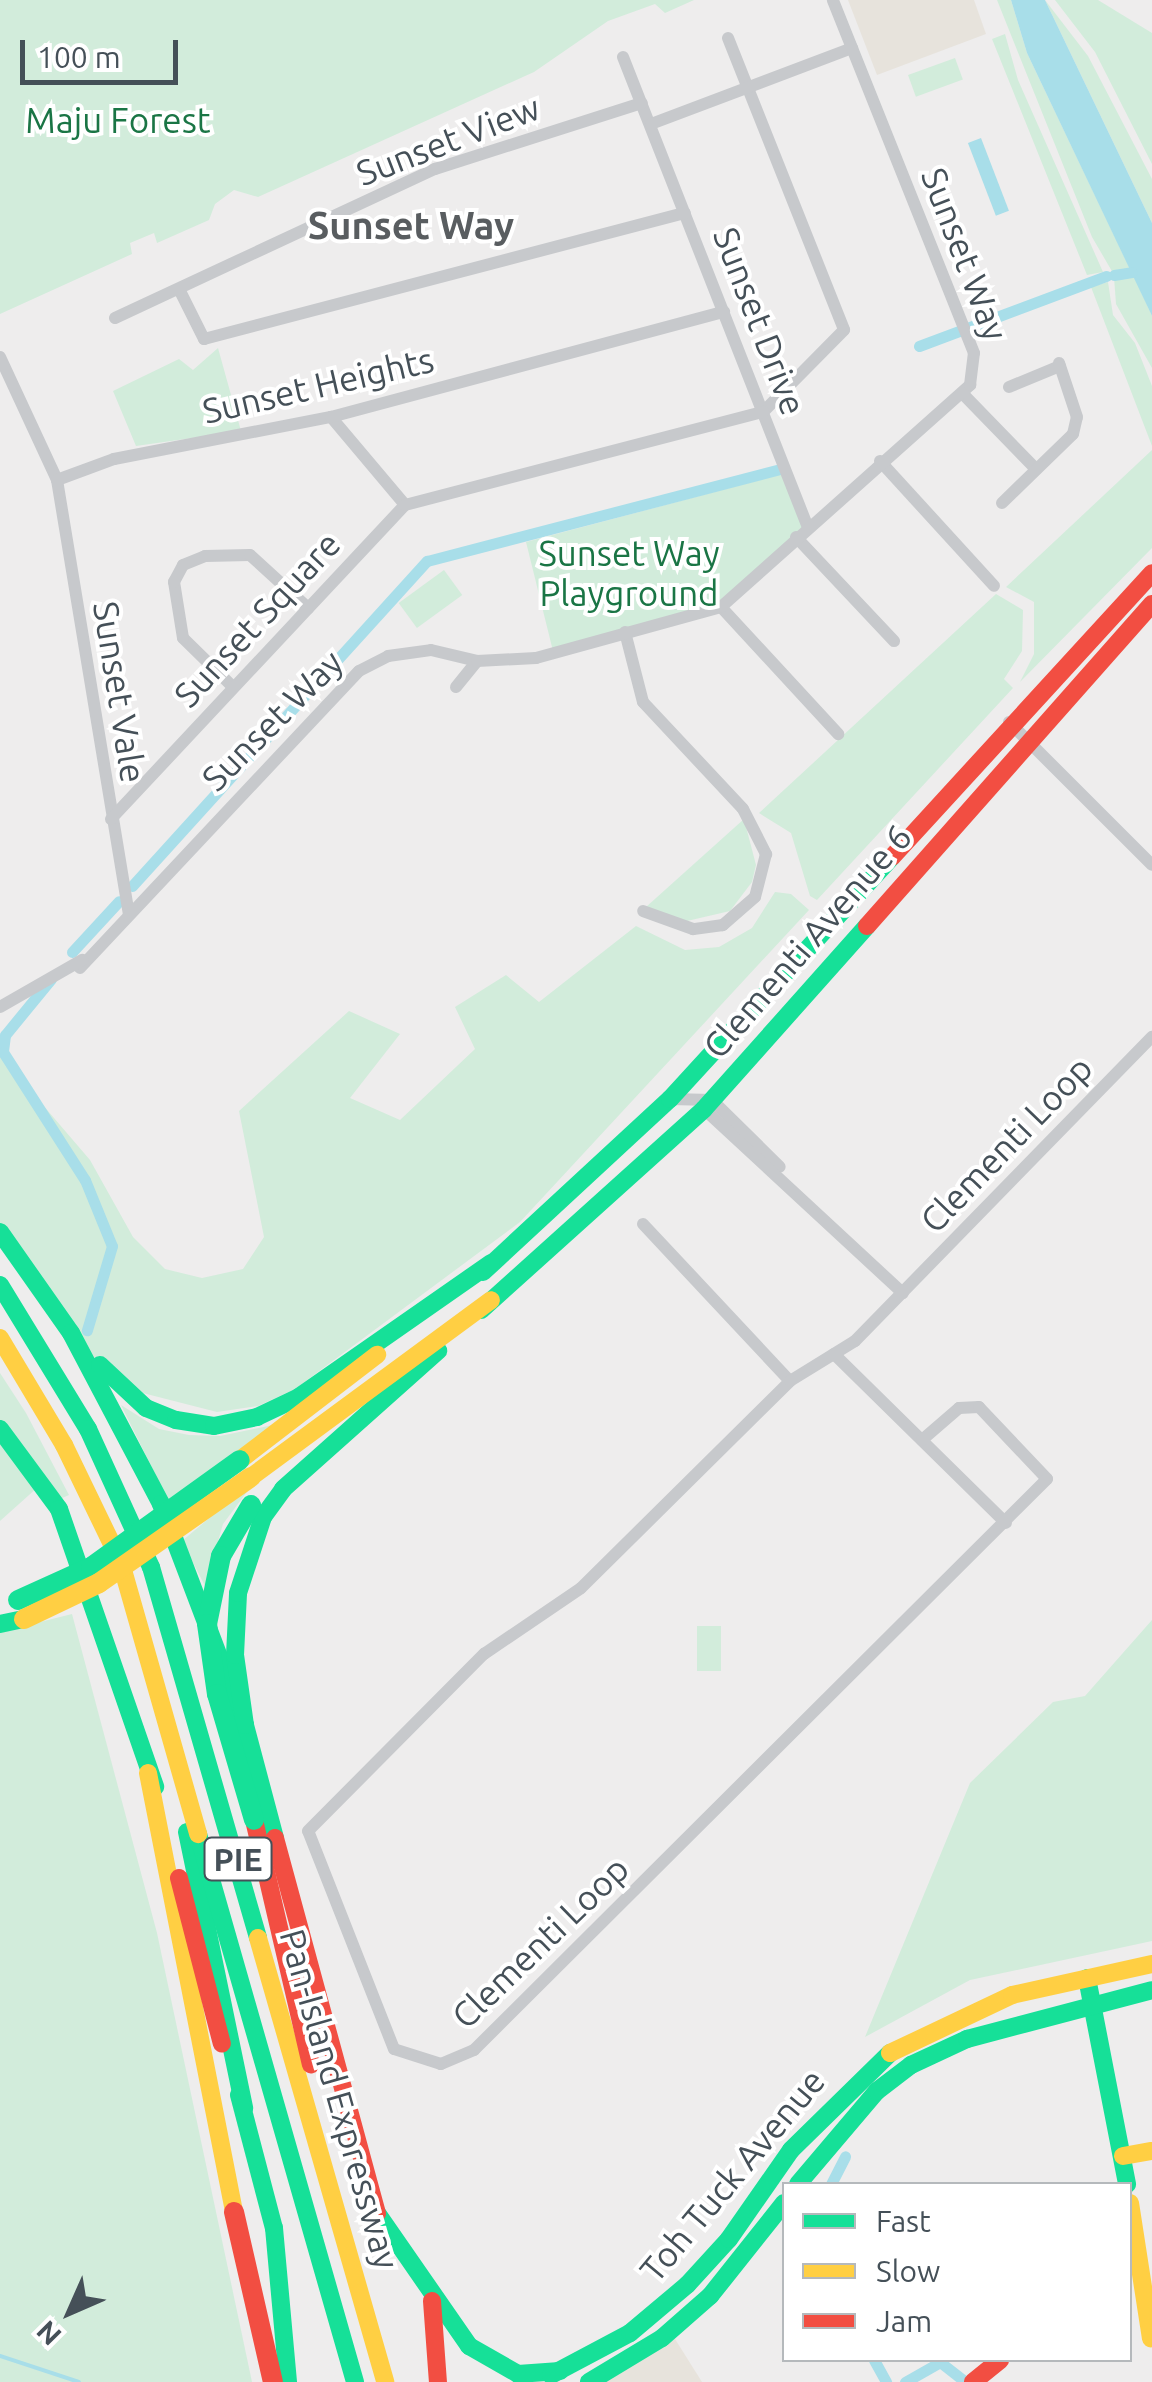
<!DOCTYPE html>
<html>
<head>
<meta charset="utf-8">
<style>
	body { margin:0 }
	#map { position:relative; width:1152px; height:2382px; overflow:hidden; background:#eeeded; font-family:Ubuntu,sans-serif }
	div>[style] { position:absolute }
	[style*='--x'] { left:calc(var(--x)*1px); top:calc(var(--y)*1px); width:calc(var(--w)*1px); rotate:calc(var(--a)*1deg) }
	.commercial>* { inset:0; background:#e7e3dc }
	.green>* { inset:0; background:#d2ecdb; transform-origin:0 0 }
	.water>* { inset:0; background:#a8dee9; transform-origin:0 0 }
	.stream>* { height:4px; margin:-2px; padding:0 2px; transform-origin:2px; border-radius:2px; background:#a8dee9 }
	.canal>* { height:11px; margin:-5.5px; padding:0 5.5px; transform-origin:5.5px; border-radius:5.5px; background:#a8dee9 }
	.street>* { height:12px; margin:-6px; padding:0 6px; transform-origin:6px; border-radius:6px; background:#c7c9cc }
	.fast>* { height:18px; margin:-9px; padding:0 9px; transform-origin:9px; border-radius:9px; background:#16e098 }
	.slow>* { height:18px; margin:-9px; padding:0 9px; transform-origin:9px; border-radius:9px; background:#ffcf43 }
	.jam>* { height:18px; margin:-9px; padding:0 9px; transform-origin:9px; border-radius:9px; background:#f24e42 }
	.fast-bridge>* { height:20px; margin:-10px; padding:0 10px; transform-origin:10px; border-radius:10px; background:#16e098 }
	.slow-bridge>* { height:20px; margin:-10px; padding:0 10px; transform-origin:10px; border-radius:10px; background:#ffcf43 }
	.jam-bridge>* { height:20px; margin:-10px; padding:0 10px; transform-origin:10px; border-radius:10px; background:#f24e42 }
	span { translate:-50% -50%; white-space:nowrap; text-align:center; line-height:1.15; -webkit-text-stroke:8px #fff; paint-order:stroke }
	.shield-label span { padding:2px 8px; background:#fff; border:2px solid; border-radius:8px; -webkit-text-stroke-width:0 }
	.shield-label { font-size:32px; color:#455058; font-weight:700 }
	.park-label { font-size:35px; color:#1a7545 }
	.street-label { font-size:35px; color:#455058 }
	.neighbourhood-label { font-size:38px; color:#595d60; font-weight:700 }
	.legend { position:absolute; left:782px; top:2182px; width:350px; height:180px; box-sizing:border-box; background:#fff; border:2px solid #b5b9bc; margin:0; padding:12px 18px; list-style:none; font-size:30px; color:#455058 }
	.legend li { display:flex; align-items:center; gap:20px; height:50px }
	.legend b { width:50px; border:2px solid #b5b9bc }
	.north { position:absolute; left:20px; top:2262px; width:100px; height:100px; -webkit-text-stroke:8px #fff; paint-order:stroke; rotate:225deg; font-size:28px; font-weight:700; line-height:40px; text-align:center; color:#455058 }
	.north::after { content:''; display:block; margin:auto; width:35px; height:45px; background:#455058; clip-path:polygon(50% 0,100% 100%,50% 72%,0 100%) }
	.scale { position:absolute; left:20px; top:40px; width:158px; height:45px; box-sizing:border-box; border:5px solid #455058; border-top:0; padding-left:12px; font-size:30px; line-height:35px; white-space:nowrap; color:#455058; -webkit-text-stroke:8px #fff; paint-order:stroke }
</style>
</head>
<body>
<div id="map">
	<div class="commercial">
		<i style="clip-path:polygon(848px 0,974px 0,986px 34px,877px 75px)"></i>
		<i style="clip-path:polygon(675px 2339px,702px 2382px,604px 2382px)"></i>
	</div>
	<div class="green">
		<i style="clip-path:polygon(0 0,694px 0,665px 13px,655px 4px,608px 21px,534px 72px,258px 197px,234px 190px,215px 204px,209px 220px,157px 243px,154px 233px,130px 243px,132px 254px,0 314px)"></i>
		<i style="clip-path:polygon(997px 0,1011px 0,1027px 53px,1131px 271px,1113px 273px,1092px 237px)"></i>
		<i style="clip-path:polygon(1045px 0,1088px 56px,1152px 179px,1152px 223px)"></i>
		<i style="clip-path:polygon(1055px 0,1098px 0,1152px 33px,1152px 164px,1095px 52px)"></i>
		<i style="clip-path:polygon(1005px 34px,1018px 80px,1103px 272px,1087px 275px,992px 39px)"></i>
		<i style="left:955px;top:58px;width:23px;height:50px;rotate:70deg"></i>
		<i style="clip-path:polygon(1133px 274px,1152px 316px,1152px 368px,1116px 304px,1114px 277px)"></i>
		<i style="clip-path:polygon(1108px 282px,1113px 315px,1135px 343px,1152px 386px,1152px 446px,1091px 287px)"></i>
		<i style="clip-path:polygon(218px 348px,241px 431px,136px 446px,113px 391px,179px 359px,193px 370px)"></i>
		<i style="clip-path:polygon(1152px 450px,1152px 548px,1020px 682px,1034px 654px,1034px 602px,1006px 587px)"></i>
		<i style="clip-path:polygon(786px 473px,807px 525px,721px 607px,553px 651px,526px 542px)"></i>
		<i style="left:444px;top:570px;width:31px;height:56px;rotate:54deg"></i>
		<i style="clip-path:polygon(996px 594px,1023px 610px,1022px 651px,1004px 679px,1013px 688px,817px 900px,810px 896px,791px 833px,759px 813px)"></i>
		<i style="clip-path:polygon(744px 819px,756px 865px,752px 882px,730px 911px,687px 921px,646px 907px)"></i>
		<i style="clip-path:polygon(775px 892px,791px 894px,809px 910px,520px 1222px,295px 1389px,258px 1406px,217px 1412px,131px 1390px,88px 1352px,0 1223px,0 1055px,90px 1160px,133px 1237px,165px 1269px,202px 1278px,243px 1269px,264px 1237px,239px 1111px,349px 1011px,400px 1034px,350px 1098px,400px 1120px,475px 1049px,455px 1007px,506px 975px,539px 1002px,636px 926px,685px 950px,719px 947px,752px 928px)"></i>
		<i style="clip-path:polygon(0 1373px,26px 1413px,69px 1495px,60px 1499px,0 1420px)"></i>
		<i style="clip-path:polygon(121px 1405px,159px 1429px,189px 1435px,220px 1436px,273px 1425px,170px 1504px)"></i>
		<i style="clip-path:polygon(0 1439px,38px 1487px,0 1521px)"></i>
		<i style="clip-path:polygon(258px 1477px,223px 1524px,205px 1586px,182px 1541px)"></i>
		<i style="clip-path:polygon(72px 1614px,157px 1933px,252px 2382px,0 2382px,0 1632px)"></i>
		<i style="clip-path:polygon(1152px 1620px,1152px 1941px,970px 1980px,865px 2037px,970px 1783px,1053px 1702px,1085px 1696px)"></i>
		<i style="left:697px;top:1626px;width:24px;height:45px"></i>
	</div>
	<div class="water">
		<i style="clip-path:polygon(1011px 0,1045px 0,1152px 223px,1152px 316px,1027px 53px)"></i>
		<i style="left:981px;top:138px;width:78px;height:14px;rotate:69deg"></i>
	</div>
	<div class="stream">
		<i style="--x:0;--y:2356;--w:83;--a:18.2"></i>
	</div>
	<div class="canal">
		<i style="--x:1114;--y:275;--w:18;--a:-9"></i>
		<i style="--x:919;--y:346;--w:200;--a:-20.5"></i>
		<i style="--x:132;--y:886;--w:439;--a:-47.8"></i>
		<i style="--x:427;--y:561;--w:364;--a:-14.6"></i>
		<i style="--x:72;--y:952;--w:69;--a:-47.3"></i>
		<i style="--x:51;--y:979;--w:72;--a:129.4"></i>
		<i style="--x:5;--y:1035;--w:17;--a:97"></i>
		<i style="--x:3;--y:1052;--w:152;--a:57.4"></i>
		<i style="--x:85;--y:1180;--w:71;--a:67.8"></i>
		<i style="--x:112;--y:1246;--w:88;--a:106.6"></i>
		<i style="--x:831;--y:2184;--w:31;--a:-63"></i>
		<i style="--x:874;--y:2360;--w:25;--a:61"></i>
		<i style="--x:905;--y:2382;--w:40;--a:-29.7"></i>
		<i style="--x:940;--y:2362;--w:33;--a:38"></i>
	</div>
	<div class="street">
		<i style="--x:728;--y:38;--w:314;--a:68.3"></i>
		<i style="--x:844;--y:330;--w:115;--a:134.6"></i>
		<i style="--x:623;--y:57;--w:503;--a:68.54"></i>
		<i style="--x:651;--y:124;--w:215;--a:-20.7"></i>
		<i style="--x:179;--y:289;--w:56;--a:63.4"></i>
		<i style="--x:204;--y:339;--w:497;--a:-14.7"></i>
		<i style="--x:115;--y:318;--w:353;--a:-25"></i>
		<i style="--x:435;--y:169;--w:217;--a:-17.7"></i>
		<i style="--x:0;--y:357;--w:136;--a:65.1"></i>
		<i style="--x:57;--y:480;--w:439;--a:80.6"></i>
		<i style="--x:1009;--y:387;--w:55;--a:-22.4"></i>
		<i style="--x:962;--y:393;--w:106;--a:45.8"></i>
		<i style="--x:331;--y:417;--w:115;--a:49.9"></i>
		<i style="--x:880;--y:461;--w:169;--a:47.6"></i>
		<i style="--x:57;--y:480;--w:61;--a:-20.2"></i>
		<i style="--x:114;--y:459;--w:221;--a:-11"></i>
		<i style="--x:331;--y:417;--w:407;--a:-15"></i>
		<i style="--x:1002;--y:503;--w:99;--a:-44.2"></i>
		<i style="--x:1073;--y:434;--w:17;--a:-77"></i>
		<i style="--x:1077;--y:417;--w:57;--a:-108.4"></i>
		<i style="--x:796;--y:537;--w:143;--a:46.7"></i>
		<i style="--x:721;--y:607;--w:173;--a:47.3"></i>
		<i style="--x:625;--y:632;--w:72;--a:75.6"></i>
		<i style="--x:643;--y:702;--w:146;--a:46.9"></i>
		<i style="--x:743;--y:809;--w:51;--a:62.9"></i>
		<i style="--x:766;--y:854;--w:44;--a:104.3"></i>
		<i style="--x:755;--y:897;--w:43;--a:138.8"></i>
		<i style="--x:723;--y:925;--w:30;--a:172"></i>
		<i style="--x:693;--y:929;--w:53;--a:-160.2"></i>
		<i style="--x:233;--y:687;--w:70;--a:-135.6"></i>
		<i style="--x:183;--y:638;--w:57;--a:-99.1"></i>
		<i style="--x:174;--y:582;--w:19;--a:-62"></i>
		<i style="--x:183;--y:565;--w:24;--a:-22"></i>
		<i style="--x:205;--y:556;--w:45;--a:-1.3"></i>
		<i style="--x:250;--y:555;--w:79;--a:42.4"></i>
		<i style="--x:456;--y:687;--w:33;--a:-51"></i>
		<i style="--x:1009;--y:722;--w:202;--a:45"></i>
		<i style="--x:111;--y:819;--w:430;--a:-46.9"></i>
		<i style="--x:405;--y:505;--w:370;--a:-14.6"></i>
		<i style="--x:80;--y:968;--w:407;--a:-46.8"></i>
		<i style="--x:359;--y:671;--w:33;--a:-27"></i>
		<i style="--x:388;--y:656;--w:43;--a:-7.9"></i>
		<i style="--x:431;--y:650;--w:47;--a:13.4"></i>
		<i style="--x:477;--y:661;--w:59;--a:-2.9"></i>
		<i style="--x:536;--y:658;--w:192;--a:-15.4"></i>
		<i style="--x:721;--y:607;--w:334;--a:-41.7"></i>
		<i style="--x:970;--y:385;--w:32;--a:-83"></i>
		<i style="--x:974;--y:353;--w:380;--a:-111.8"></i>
		<i style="--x:0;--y:1007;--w:95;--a:-29.8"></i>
		<i style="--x:670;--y:1099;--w:42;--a:1.4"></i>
		<i style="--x:712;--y:1100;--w:95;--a:44.6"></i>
		<i style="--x:704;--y:1109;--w:271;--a:42.8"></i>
		<i style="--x:643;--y:1224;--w:215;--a:46.9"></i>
		<i style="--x:834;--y:1354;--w:241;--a:44.5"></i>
		<i style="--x:922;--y:1440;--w:49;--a:-40.9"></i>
		<i style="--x:959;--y:1408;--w:20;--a:-3"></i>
		<i style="--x:979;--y:1407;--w:99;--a:46.6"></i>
		<i style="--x:1047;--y:1479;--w:809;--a:135.1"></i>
		<i style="--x:474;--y:2050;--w:36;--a:157"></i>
		<i style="--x:441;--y:2064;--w:49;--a:-162.3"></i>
		<i style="--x:394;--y:2049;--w:234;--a:-111.5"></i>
		<i style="--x:308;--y:1831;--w:250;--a:-45.2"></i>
		<i style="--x:484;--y:1654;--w:117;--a:-34.2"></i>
		<i style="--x:581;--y:1588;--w:294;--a:-44.7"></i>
		<i style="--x:790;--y:1381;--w:76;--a:-31.6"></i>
		<i style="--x:855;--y:1341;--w:425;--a:-45.7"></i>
	</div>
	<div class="fast">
		<i style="--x:0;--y:1232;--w:123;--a:54.9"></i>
		<i style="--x:71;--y:1333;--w:193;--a:62.2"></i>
		<i style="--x:161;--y:1504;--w:236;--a:69.2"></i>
		<i style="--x:483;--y:1272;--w:255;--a:-42.8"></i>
		<i style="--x:670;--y:1099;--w:328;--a:-47.5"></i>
		<i style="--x:0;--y:1285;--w:169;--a:58.6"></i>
		<i style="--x:88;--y:1429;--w:152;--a:65.5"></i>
		<i style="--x:151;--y:1567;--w:386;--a:73.9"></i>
		<i style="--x:481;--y:1310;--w:300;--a:-42"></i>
		<i style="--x:704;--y:1109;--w:245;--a:-48.3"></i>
		<i style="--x:100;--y:1365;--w:63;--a:43.1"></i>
		<i style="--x:146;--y:1408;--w:32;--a:22"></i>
		<i style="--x:176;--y:1420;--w:38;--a:9"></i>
		<i style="--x:214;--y:1426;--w:44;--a:-11.8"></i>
		<i style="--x:257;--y:1417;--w:47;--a:-25.5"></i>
		<i style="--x:299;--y:1397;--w:234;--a:-34.9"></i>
		<i style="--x:0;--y:1429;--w:99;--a:53.6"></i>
		<i style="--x:59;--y:1509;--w:294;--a:70.9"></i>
		<i style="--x:0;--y:1624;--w:25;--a:-12"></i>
		<i style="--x:187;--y:1832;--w:282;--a:78.3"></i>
		<i style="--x:198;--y:1834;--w:570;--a:74.01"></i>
		<i style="--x:275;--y:1838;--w:117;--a:-104.9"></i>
		<i style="--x:245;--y:1725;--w:71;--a:-98.1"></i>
		<i style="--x:235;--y:1655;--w:62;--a:-87.2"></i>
		<i style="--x:238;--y:1593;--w:80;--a:-71.8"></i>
		<i style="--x:263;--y:1517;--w:34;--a:-54"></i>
		<i style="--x:283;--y:1489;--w:208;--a:-41.7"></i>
		<i style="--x:1087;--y:1978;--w:210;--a:79"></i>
		<i style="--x:239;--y:2095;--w:138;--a:75.3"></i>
		<i style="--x:274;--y:2228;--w:155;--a:84.8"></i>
		<i style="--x:798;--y:2184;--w:122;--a:-49.7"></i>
		<i style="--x:877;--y:2091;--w:43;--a:-37.4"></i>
		<i style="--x:911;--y:2065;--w:62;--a:-24.9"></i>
		<i style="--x:967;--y:2039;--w:191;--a:-14.8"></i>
		<i style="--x:377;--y:2213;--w:162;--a:55.3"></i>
		<i style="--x:469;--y:2346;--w:56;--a:29.7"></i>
		<i style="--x:518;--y:2374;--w:42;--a:-4.1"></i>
		<i style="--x:551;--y:2375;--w:89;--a:-28"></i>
		<i style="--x:630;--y:2333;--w:75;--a:-40.1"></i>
		<i style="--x:687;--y:2285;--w:62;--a:-47.6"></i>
		<i style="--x:729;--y:2239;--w:108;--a:-55.1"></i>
		<i style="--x:791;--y:2150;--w:139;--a:-44.4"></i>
		<i style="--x:589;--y:2382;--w:85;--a:-31.1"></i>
		<i style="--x:662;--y:2338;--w:64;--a:-41.2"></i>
		<i style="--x:710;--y:2296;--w:119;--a:-51.5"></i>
	</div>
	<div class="slow">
		<i style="--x:0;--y:1338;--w:125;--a:59.1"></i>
		<i style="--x:64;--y:1445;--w:131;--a:64.2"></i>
		<i style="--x:121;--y:1563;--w:282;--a:74.1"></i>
		<i style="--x:240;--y:1460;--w:173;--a:-37.5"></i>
		<i style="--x:251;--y:1477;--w:298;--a:-36.4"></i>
		<i style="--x:148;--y:1773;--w:447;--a:78.9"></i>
		<i style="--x:258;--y:1938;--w:462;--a:74"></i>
		<i style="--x:890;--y:2053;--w:135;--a:-25.4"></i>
		<i style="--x:1012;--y:1995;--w:143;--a:-12.5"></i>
		<i style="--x:1123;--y:2156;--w:29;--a:-10"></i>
		<i style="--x:1130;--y:2203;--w:137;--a:81.2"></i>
	</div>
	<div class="jam">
		<i style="--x:892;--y:857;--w:385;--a:-47.5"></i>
		<i style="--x:867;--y:926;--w:430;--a:-48.5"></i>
		<i style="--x:254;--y:1820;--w:251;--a:76.9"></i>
		<i style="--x:275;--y:1838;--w:389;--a:74.8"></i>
		<i style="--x:179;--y:1878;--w:171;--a:75.5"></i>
		<i style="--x:432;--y:2301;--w:81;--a:85.8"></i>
		<i style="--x:973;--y:2382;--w:35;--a:-39"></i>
	</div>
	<div class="fast-bridge">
		<i style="--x:251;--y:1505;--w:59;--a:120.5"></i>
		<i style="--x:221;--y:1556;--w:69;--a:101.6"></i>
		<i style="--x:207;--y:1624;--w:71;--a:81.9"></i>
		<i style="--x:217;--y:1694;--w:131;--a:73.6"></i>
		<i style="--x:18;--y:1600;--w:80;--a:-24.3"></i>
		<i style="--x:91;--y:1567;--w:183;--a:-35.7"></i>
	</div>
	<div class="slow-bridge">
		<i style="--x:24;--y:1619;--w:83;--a:-25.6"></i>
		<i style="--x:99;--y:1583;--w:185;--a:-34.9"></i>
	</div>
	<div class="jam-bridge">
		<i style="--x:234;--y:2212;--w:174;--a:77.1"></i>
	</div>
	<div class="shield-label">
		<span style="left:238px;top:1859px">PIE</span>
	</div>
	<div class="park-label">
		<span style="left:118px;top:120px">Maju Forest</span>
		<span style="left:629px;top:573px">Sunset Way<br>Playground</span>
	</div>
	<div class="street-label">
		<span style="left:448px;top:140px;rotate:-21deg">Sunset View</span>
		<span style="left:965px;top:254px;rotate:69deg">Sunset Way</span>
		<span style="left:760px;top:321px;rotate:69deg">Sunset Drive</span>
		<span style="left:318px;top:385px;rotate:-13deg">Sunset Heights</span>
		<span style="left:257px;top:619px;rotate:-47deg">Sunset Square</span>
		<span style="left:120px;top:692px;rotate:81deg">Sunset Vale</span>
		<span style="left:272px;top:720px;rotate:-45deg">Sunset Way</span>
		<span style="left:807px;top:941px;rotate:-49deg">Clementi Avenue 6</span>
		<span style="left:1006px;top:1144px;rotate:-46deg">Clementi Loop</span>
		<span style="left:540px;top:1942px;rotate:-44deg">Clementi Loop</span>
		<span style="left:340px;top:2099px;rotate:74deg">Pan-Island Expressway</span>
		<span style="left:732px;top:2175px;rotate:-50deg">Toh Tuck Avenue</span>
	</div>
	<div class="neighbourhood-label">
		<span style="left:411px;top:226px">Sunset Way</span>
	</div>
	<ul class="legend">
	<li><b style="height:12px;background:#16e098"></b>Fast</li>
	<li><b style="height:12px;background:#ffcf43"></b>Slow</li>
	<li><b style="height:12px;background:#f24e42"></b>Jam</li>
	</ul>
	<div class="north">N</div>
	<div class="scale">100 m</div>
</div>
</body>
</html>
